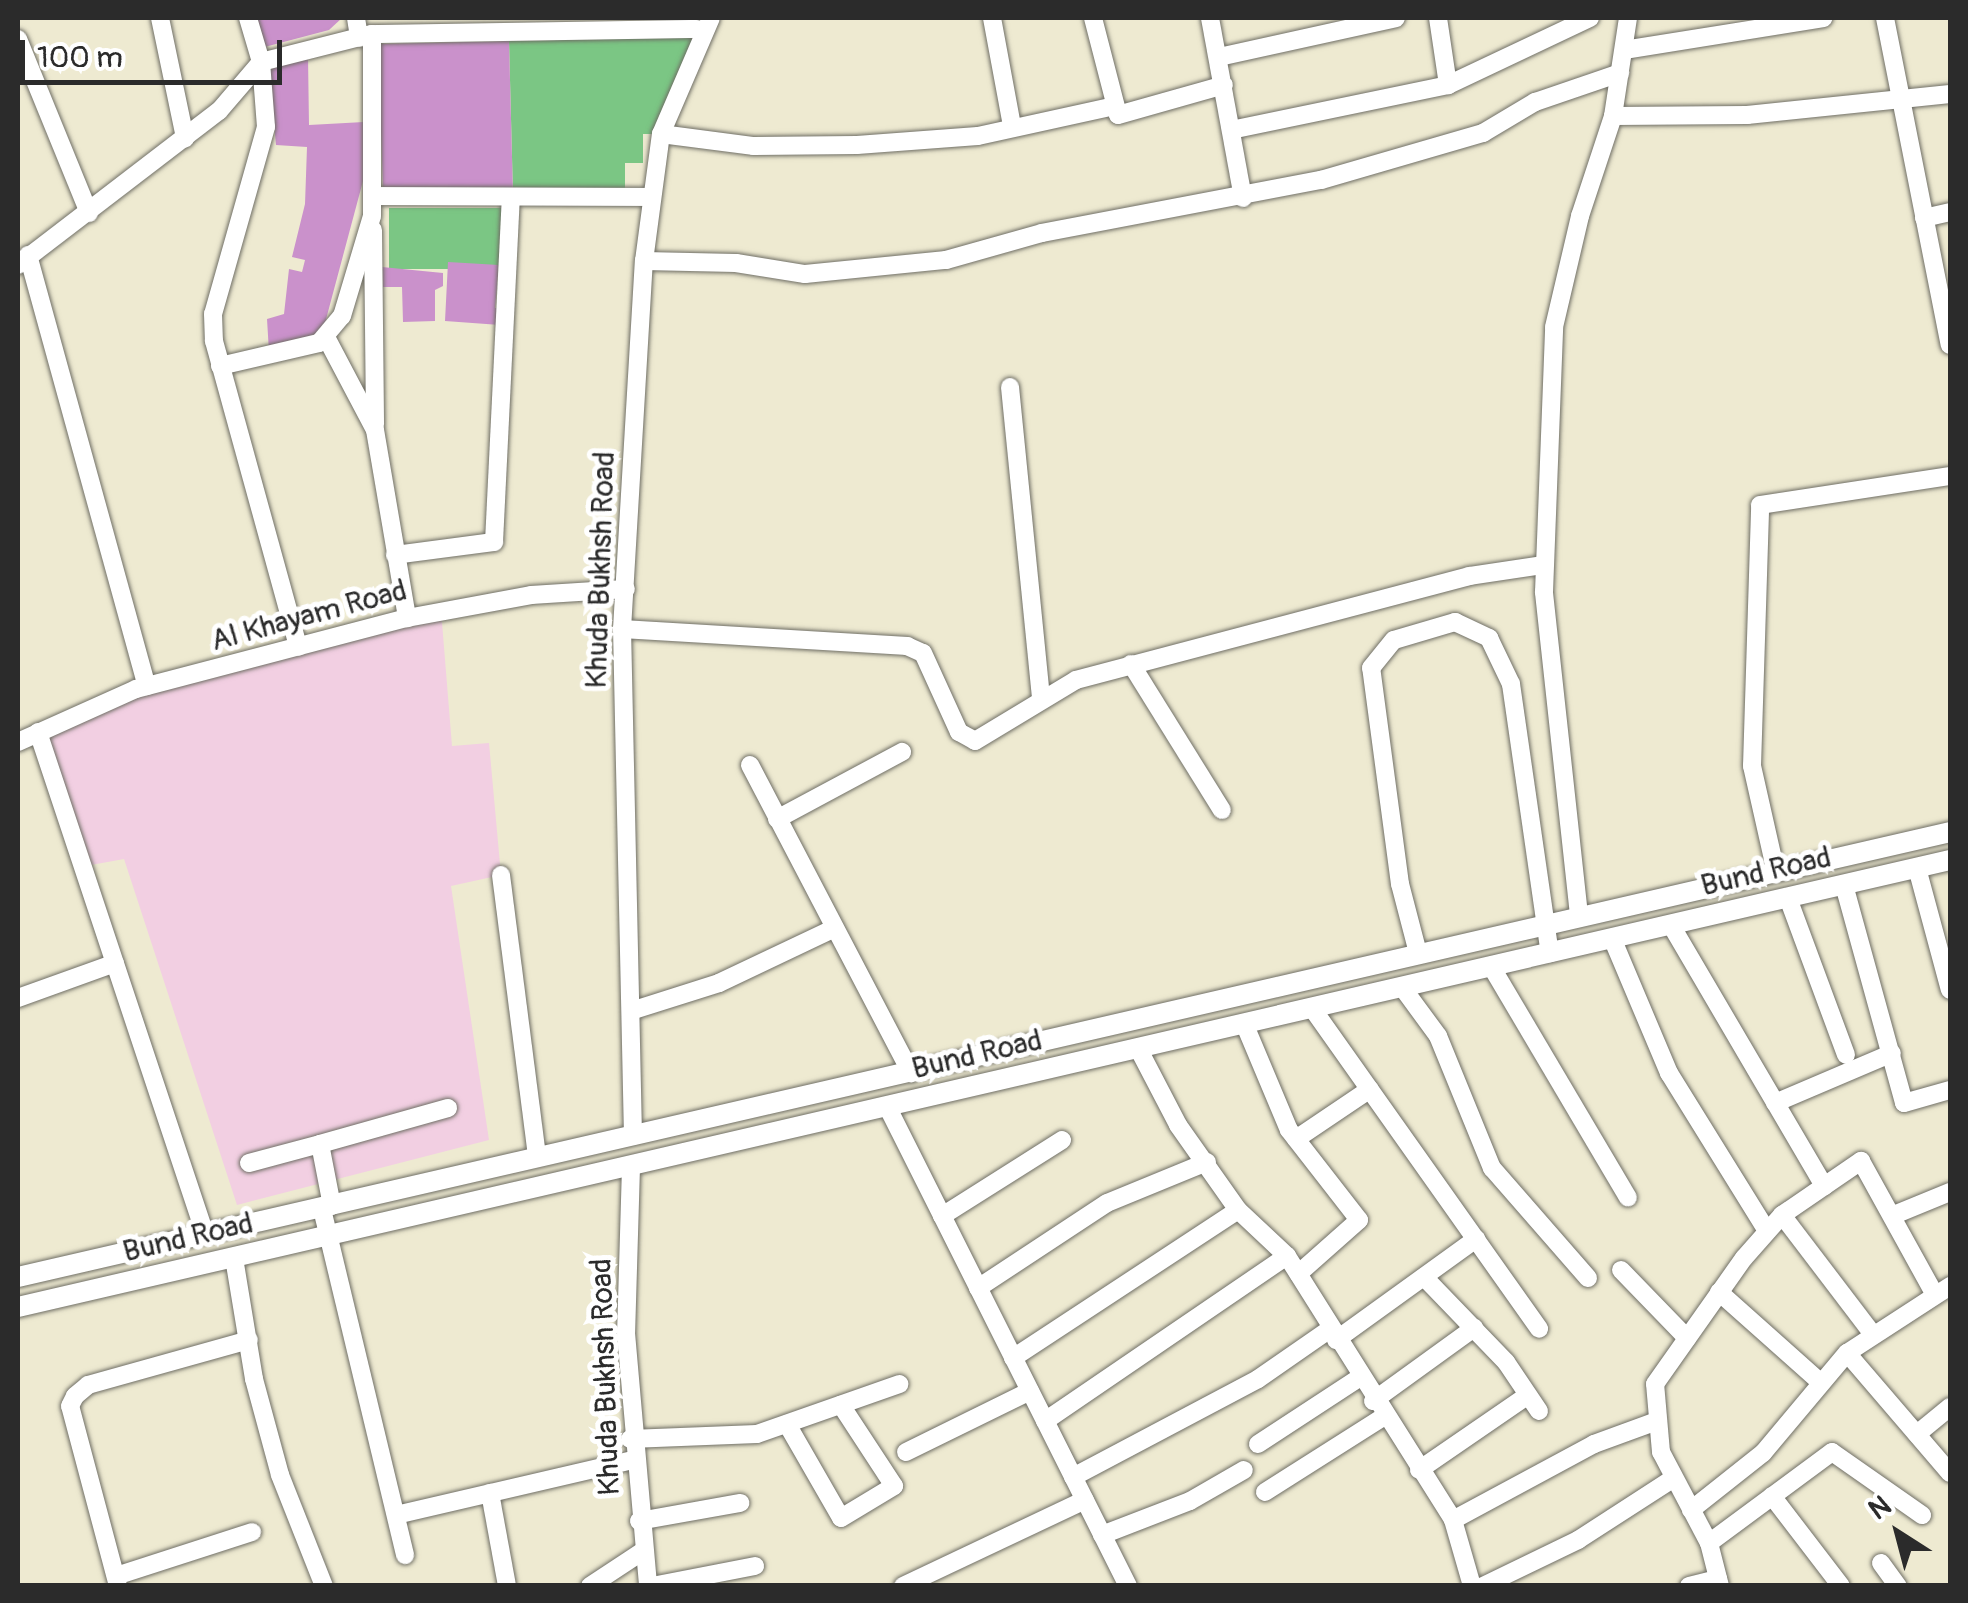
<!DOCTYPE html>
<html>
<head>
<meta charset="utf-8">
<style>
	body { margin:0 }
	#map { position:relative; width:1968px; height:1603px; overflow:hidden; background:#eeead1; font-family:Pangolin,sans-serif }
	div>[style] { position:absolute }
	[style*='--x'] { left:calc(var(--x)*1px); top:calc(var(--y)*1px); width:calc(var(--w)*1px); rotate:calc(var(--a)*1deg) }
	.built>* { inset:0; background:#f2cfe2 }
	.green>* { inset:0; background:#7bc684; transform-origin:0 0 }
	.building>* { inset:0; background:#ca91cb }
	.roads { filter:drop-shadow(0 0 2px #6f6e65) drop-shadow(0 0 2px #6f6e65) }
	.minor>* { height:18px; margin:-9px; padding:0 9px; transform-origin:9px; border-radius:9px; background:#fff }
	.major>* { height:20px; margin:-10px; padding:0 10px; transform-origin:10px; border-radius:10px; background:#fff }
	span { translate:-50% -50%; white-space:nowrap; text-align:center; line-height:1.15; -webkit-text-stroke:10px #fff; paint-order:stroke }
	.street-label { font-size:30px; color:#2b2b2b }
	.frame { position:absolute; inset:0; border:20px solid #2b2b2b; pointer-events:none }
	.north { position:absolute; left:1848px; top:1483px; width:100px; height:100px; -webkit-text-stroke:8px #fff; paint-order:stroke; rotate:324deg; font-size:28px; font-weight:700; line-height:40px; text-align:center; color:#2b2b2b }
	.north::after { content:''; display:block; margin:auto; width:35px; height:45px; background:#2b2b2b; clip-path:polygon(50% 0,100% 100%,50% 72%,0 100%) }
	.scale { position:absolute; left:20px; top:40px; width:262px; height:45px; box-sizing:border-box; border:5px solid #2b2b2b; border-top:0; padding-left:12px; font-size:30px; line-height:35px; white-space:nowrap; color:#2b2b2b; -webkit-text-stroke:8px #fff; paint-order:stroke }
</style>
</head>
<body>
<div id="map">
	<div class="built">
		<i style="clip-path:polygon(441px 610px,452px 746px,489px 743px,501px 875px,451px 886px,489px 1140px,237px 1205px,124px 859px,91px 865px,46px 735px,147px 686px)"></i>
	</div>
	<div class="green">
		<i style="clip-path:polygon(701px 37px,661px 134px,643px 134px,643px 163px,625px 163px,625px 188px,611px 188px,611px 195px,513px 196px,509px 41px)"></i>
		<i style="left:389px;top:208px;width:113px;height:61px"></i>
	</div>
	<div class="building">
		<i style="clip-path:polygon(251px 18px,342px 18px,329px 30px,257px 49px)"></i>
		<i style="clip-path:polygon(509px 41px,513px 196px,489px 188px,383px 189px,378px 44px)"></i>
		<i style="clip-path:polygon(308px 57px,309px 125px,364px 122px,363px 181px,321px 338px,269px 352px,267px 319px,284px 314px,289px 269px,302px 272px,305px 260px,292px 257px,305px 204px,307px 147px,276px 145px,269px 71px,281px 60px)"></i>
		<i style="clip-path:polygon(448px 262px,499px 265px,495px 308px,502px 308px,500px 325px,445px 321px)"></i>
		<i style="clip-path:polygon(382px 267px,443px 273px,443px 286px,435px 290px,435px 321px,403px 322px,402px 287px,383px 287px)"></i>
	</div>
	<div class="roads">
		<div class="minor">
			<i style="--x:160;--y:18;--w:123;--a:78.2"></i>
			<i style="--x:248;--y:18;--w:46;--a:73.5"></i>
			<i style="--x:261;--y:62;--w:65;--a:85.6"></i>
			<i style="--x:266;--y:127;--w:194;--a:105.8"></i>
			<i style="--x:213;--y:314;--w:27;--a:88"></i>
			<i style="--x:214;--y:341;--w:317;--a:74.6"></i>
			<i style="--x:356;--y:18;--w:20;--a:81"></i>
			<i style="--x:992;--y:18;--w:110;--a:79.5"></i>
			<i style="--x:1093;--y:18;--w:100;--a:75.5"></i>
			<i style="--x:1118;--y:115;--w:110;--a:-15.8"></i>
			<i style="--x:1210;--y:18;--w:183;--a:79.6"></i>
			<i style="--x:1438;--y:18;--w:68;--a:81.5"></i>
			<i style="--x:1885;--y:18;--w:333;--a:78.8"></i>
			<i style="--x:18;--y:39;--w:188;--a:67.8"></i>
			<i style="--x:1624;--y:50;--w:202;--a:-9.1"></i>
			<i style="--x:1219;--y:57;--w:181;--a:-12.4"></i>
			<i style="--x:1613;--y:116;--w:134;--a:-0.4"></i>
			<i style="--x:1747;--y:115;--w:204;--a:-5.9"></i>
			<i style="--x:1231;--y:130;--w:222;--a:-11.7"></i>
			<i style="--x:1448;--y:85;--w:157;--a:-25.3"></i>
			<i style="--x:661;--y:134;--w:94;--a:7.4"></i>
			<i style="--x:754;--y:146;--w:103;--a:-0.6"></i>
			<i style="--x:857;--y:145;--w:121;--a:-4.3"></i>
			<i style="--x:978;--y:136;--w:140;--a:-12.4"></i>
			<i style="--x:374;--y:196;--w:278;--a:0.2"></i>
			<i style="--x:1924;--y:218;--w:27;--a:-13"></i>
			<i style="--x:373;--y:230;--w:194;--a:89.4"></i>
			<i style="--x:28;--y:255;--w:447;--a:74.6"></i>
			<i style="--x:644;--y:261;--w:92;--a:1.2"></i>
			<i style="--x:736;--y:263;--w:70;--a:9.1"></i>
			<i style="--x:805;--y:274;--w:142;--a:-5.7"></i>
			<i style="--x:946;--y:260;--w:100;--a:-15.7"></i>
			<i style="--x:1042;--y:233;--w:284;--a:-10.8"></i>
			<i style="--x:1321;--y:180;--w:169;--a:-16.2"></i>
			<i style="--x:1483;--y:133;--w:61;--a:-30.8"></i>
			<i style="--x:1535;--y:102;--w:90;--a:-18.8"></i>
			<i style="--x:18;--y:265;--w:253;--a:-37.5"></i>
			<i style="--x:219;--y:111;--w:65;--a:-49.4"></i>
			<i style="--x:261;--y:62;--w:114;--a:-14.2"></i>
			<i style="--x:372;--y:34;--w:325;--a:-0.9"></i>
			<i style="--x:327;--y:339;--w:103;--a:62.2"></i>
			<i style="--x:375;--y:430;--w:191;--a:80.3"></i>
			<i style="--x:220;--y:366;--w:102;--a:-13.1"></i>
			<i style="--x:319;--y:343;--w:35;--a:-50"></i>
			<i style="--x:342;--y:316;--w:104;--a:-73.3"></i>
			<i style="--x:372;--y:216;--w:182;--a:-90"></i>
			<i style="--x:1010;--y:387;--w:312;--a:84.3"></i>
			<i style="--x:395;--y:555;--w:100;--a:-7.5"></i>
			<i style="--x:494;--y:542;--w:345;--a:-87.2"></i>
			<i style="--x:622;--y:629;--w:286;--a:3.4"></i>
			<i style="--x:907;--y:646;--w:17;--a:24"></i>
			<i style="--x:923;--y:653;--w:87;--a:65.5"></i>
			<i style="--x:959;--y:732;--w:18;--a:29"></i>
			<i style="--x:975;--y:741;--w:118;--a:-31.1"></i>
			<i style="--x:1076;--y:680;--w:407;--a:-14.8"></i>
			<i style="--x:1469;--y:576;--w:75;--a:-8.5"></i>
			<i style="--x:1131;--y:664;--w:172;--a:58.1"></i>
			<i style="--x:38;--y:732;--w:529;--a:71.6"></i>
			<i style="--x:18;--y:742;--w:129;--a:-24.2"></i>
			<i style="--x:136;--y:689;--w:280;--a:-14.7"></i>
			<i style="--x:407;--y:618;--w:126;--a:-10.5"></i>
			<i style="--x:531;--y:595;--w:95;--a:-3.6"></i>
			<i style="--x:750;--y:765;--w:348;--a:62.4"></i>
			<i style="--x:777;--y:819;--w:142;--a:-28.2"></i>
			<i style="--x:1775;--y:868;--w:105;--a:-102.7"></i>
			<i style="--x:1752;--y:766;--w:261;--a:-88.2"></i>
			<i style="--x:1760;--y:505;--w:192;--a:-8.7"></i>
			<i style="--x:1917;--y:868;--w:126;--a:74.9"></i>
			<i style="--x:501;--y:875;--w:284;--a:82.7"></i>
			<i style="--x:1844;--y:885;--w:226;--a:74.6"></i>
			<i style="--x:1904;--y:1103;--w:48;--a:-15.8"></i>
			<i style="--x:1788;--y:898;--w:167;--a:69.7"></i>
			<i style="--x:1579;--y:915;--w:325;--a:-96.2"></i>
			<i style="--x:1544;--y:592;--w:265;--a:-87.8"></i>
			<i style="--x:1554;--y:327;--w:114;--a:-76.8"></i>
			<i style="--x:1580;--y:216;--w:105;--a:-71.7"></i>
			<i style="--x:1613;--y:116;--w:99;--a:-81.3"></i>
			<i style="--x:1671;--y:925;--w:303;--a:59.6"></i>
			<i style="--x:1612;--y:938;--w:147;--a:67.1"></i>
			<i style="--x:1669;--y:1073;--w:186;--a:58.2"></i>
			<i style="--x:1418;--y:953;--w:71;--a:-104.6"></i>
			<i style="--x:1400;--y:884;--w:218;--a:-97.6"></i>
			<i style="--x:1371;--y:668;--w:36;--a:-51"></i>
			<i style="--x:1394;--y:640;--w:64;--a:-16.4"></i>
			<i style="--x:1455;--y:622;--w:38;--a:25"></i>
			<i style="--x:1489;--y:638;--w:51;--a:64.4"></i>
			<i style="--x:1511;--y:684;--w:272;--a:81.8"></i>
			<i style="--x:1491;--y:966;--w:269;--a:59.4"></i>
			<i style="--x:1402;--y:987;--w:61;--a:53.7"></i>
			<i style="--x:1438;--y:1036;--w:143;--a:67.8"></i>
			<i style="--x:1492;--y:1168;--w:146;--a:48.9"></i>
			<i style="--x:18;--y:998;--w:103;--a:-19.8"></i>
			<i style="--x:1312;--y:1008;--w:393;--a:54.7"></i>
			<i style="--x:634;--y:1010;--w:89;--a:-17.6"></i>
			<i style="--x:719;--y:983;--w:128;--a:-25.4"></i>
			<i style="--x:1244;--y:1023;--w:116;--a:67.2"></i>
			<i style="--x:1289;--y:1130;--w:114;--a:52.1"></i>
			<i style="--x:1359;--y:1220;--w:81;--a:138.5"></i>
			<i style="--x:1138;--y:1048;--w:87;--a:62.5"></i>
			<i style="--x:1178;--y:1125;--w:104;--a:54.8"></i>
			<i style="--x:1238;--y:1210;--w:67;--a:43.2"></i>
			<i style="--x:1287;--y:1256;--w:312;--a:57.8"></i>
			<i style="--x:1453;--y:1520;--w:69;--a:73.9"></i>
			<i style="--x:1775;--y:1103;--w:127;--a:-23.1"></i>
			<i style="--x:888;--y:1108;--w:535;--a:63.34"></i>
			<i style="--x:633;--y:1136;--w:507;--a:-91.24"></i>
			<i style="--x:622;--y:629;--w:369;--a:-86.6"></i>
			<i style="--x:644;--y:261;--w:128;--a:-82.4"></i>
			<i style="--x:661;--y:134;--w:126;--a:-66.7"></i>
			<i style="--x:1296;--y:1139;--w:89;--a:-34"></i>
			<i style="--x:320;--y:1144;--w:133;--a:-15.7"></i>
			<i style="--x:249;--y:1163;--w:73;--a:-15"></i>
			<i style="--x:320;--y:1144;--w:63;--a:79"></i>
			<i style="--x:631;--y:1167;--w:166;--a:91.7"></i>
			<i style="--x:626;--y:1333;--w:254;--a:85"></i>
			<i style="--x:322;--y:1209;--w:356;--a:76.5"></i>
			<i style="--x:1782;--y:1215;--w:147;--a:52.7"></i>
			<i style="--x:1894;--y:1215;--w:61;--a:-22.3"></i>
			<i style="--x:942;--y:1216;--w:142;--a:-32.3"></i>
			<i style="--x:234;--y:1258;--w:123;--a:80.6"></i>
			<i style="--x:254;--y:1379;--w:99;--a:74.8"></i>
			<i style="--x:280;--y:1475;--w:119;--a:68.4"></i>
			<i style="--x:1621;--y:1270;--w:95;--a:45.9"></i>
			<i style="--x:1424;--y:1277;--w:118;--a:46"></i>
			<i style="--x:1506;--y:1362;--w:59;--a:56"></i>
			<i style="--x:978;--y:1288;--w:154;--a:-33.4"></i>
			<i style="--x:1107;--y:1203;--w:108;--a:-22.3"></i>
			<i style="--x:1719;--y:1292;--w:134;--a:41.7"></i>
			<i style="--x:1336;--y:1340;--w:173;--a:-35.8"></i>
			<i style="--x:1847;--y:1353;--w:123;--a:-33"></i>
			<i style="--x:1013;--y:1358;--w:269;--a:-33.3"></i>
			<i style="--x:1373;--y:1401;--w:125;--a:-35.9"></i>
			<i style="--x:1045;--y:1421;--w:293;--a:-34.3"></i>
			<i style="--x:787;--y:1424;--w:108;--a:60.1"></i>
			<i style="--x:841;--y:1518;--w:62;--a:-31.1"></i>
			<i style="--x:894;--y:1486;--w:97;--a:-123.2"></i>
			<i style="--x:1917;--y:1434;--w:43;--a:-39.3"></i>
			<i style="--x:630;--y:1439;--w:127;--a:-2.3"></i>
			<i style="--x:757;--y:1434;--w:151;--a:-19.3"></i>
			<i style="--x:1258;--y:1444;--w:121;--a:-33.2"></i>
			<i style="--x:906;--y:1452;--w:138;--a:-26.2"></i>
			<i style="--x:1419;--y:1470;--w:132;--a:-34.5"></i>
			<i style="--x:1073;--y:1477;--w:209;--a:-27.9"></i>
			<i style="--x:1258;--y:1379;--w:88;--a:-34.8"></i>
			<i style="--x:1265;--y:1492;--w:140;--a:-32.4"></i>
			<i style="--x:490;--y:1493;--w:95;--a:79.6"></i>
			<i style="--x:1772;--y:1496;--w:113;--a:52.5"></i>
			<i style="--x:1691;--y:1510;--w:92;--a:-38.4"></i>
			<i style="--x:1763;--y:1453;--w:131;--a:-50"></i>
			<i style="--x:1847;--y:1353;--w:158;--a:49.4"></i>
			<i style="--x:396;--y:1515;--w:243;--a:-13.1"></i>
			<i style="--x:1453;--y:1520;--w:160;--a:-28.3"></i>
			<i style="--x:1594;--y:1444;--w:67;--a:-20.1"></i>
			<i style="--x:639;--y:1521;--w:103;--a:-10.1"></i>
			<i style="--x:1102;--y:1535;--w:94;--a:-21.1"></i>
			<i style="--x:1190;--y:1501;--w:62;--a:-29.9"></i>
			<i style="--x:1709;--y:1543;--w:153;--a:-36.5"></i>
			<i style="--x:1832;--y:1452;--w:110;--a:35"></i>
			<i style="--x:1881;--y:1563;--w:29;--a:54"></i>
			<i style="--x:116;--y:1576;--w:143;--a:-17.9"></i>
			<i style="--x:118;--y:1586;--w:186;--a:-104.9"></i>
			<i style="--x:70;--y:1406;--w:11;--a:-63"></i>
			<i style="--x:75;--y:1396;--w:17;--a:-40"></i>
			<i style="--x:88;--y:1385;--w:167;--a:-15.6"></i>
			<i style="--x:590;--y:1586;--w:64;--a:-33.4"></i>
			<i style="--x:652;--y:1586;--w:105;--a:-11"></i>
			<i style="--x:903;--y:1586;--w:201;--a:-25.3"></i>
			<i style="--x:1483;--y:1586;--w:106;--a:-25.8"></i>
			<i style="--x:1578;--y:1540;--w:114;--a:-32.9"></i>
			<i style="--x:1689;--y:1586;--w:30;--a:-14"></i>
			<i style="--x:1720;--y:1586;--w:44;--a:-104.3"></i>
			<i style="--x:1709;--y:1543;--w:103;--a:-117.8"></i>
			<i style="--x:1661;--y:1452;--w:68;--a:-95"></i>
			<i style="--x:1655;--y:1384;--w:154;--a:-54.8"></i>
			<i style="--x:1744;--y:1258;--w:57;--a:-48.5"></i>
			<i style="--x:1782;--y:1215;--w:96;--a:-34.4"></i>
			<i style="--x:1861;--y:1161;--w:151;--a:61.1"></i>
		</div>
		<div class="major">
			<i style="--x:18;--y:1277;--w:1983;--a:-12.97"></i>
			<i style="--x:18;--y:1307;--w:1983;--a:-13.03"></i>
		</div>
	</div>
	<div class="street-label">
		<span style="left:601px;top:570px;rotate:-88deg">Khuda Bukhsh Road</span>
		<span style="left:309px;top:616px;rotate:-15deg">Al Khayam Road</span>
		<span style="left:1766px;top:872px;rotate:-13deg">Bund Road</span>
		<span style="left:977px;top:1055px;rotate:-13deg">Bund Road</span>
		<span style="left:188px;top:1238px;rotate:-13deg">Bund Road</span>
		<span style="left:606px;top:1377px;rotate:-92deg">Khuda Bukhsh Road</span>
	</div>
	<div class="frame"></div>
	<div class="north">N</div>
	<div class="scale">100 m</div>
</div>
</body>
</html>
